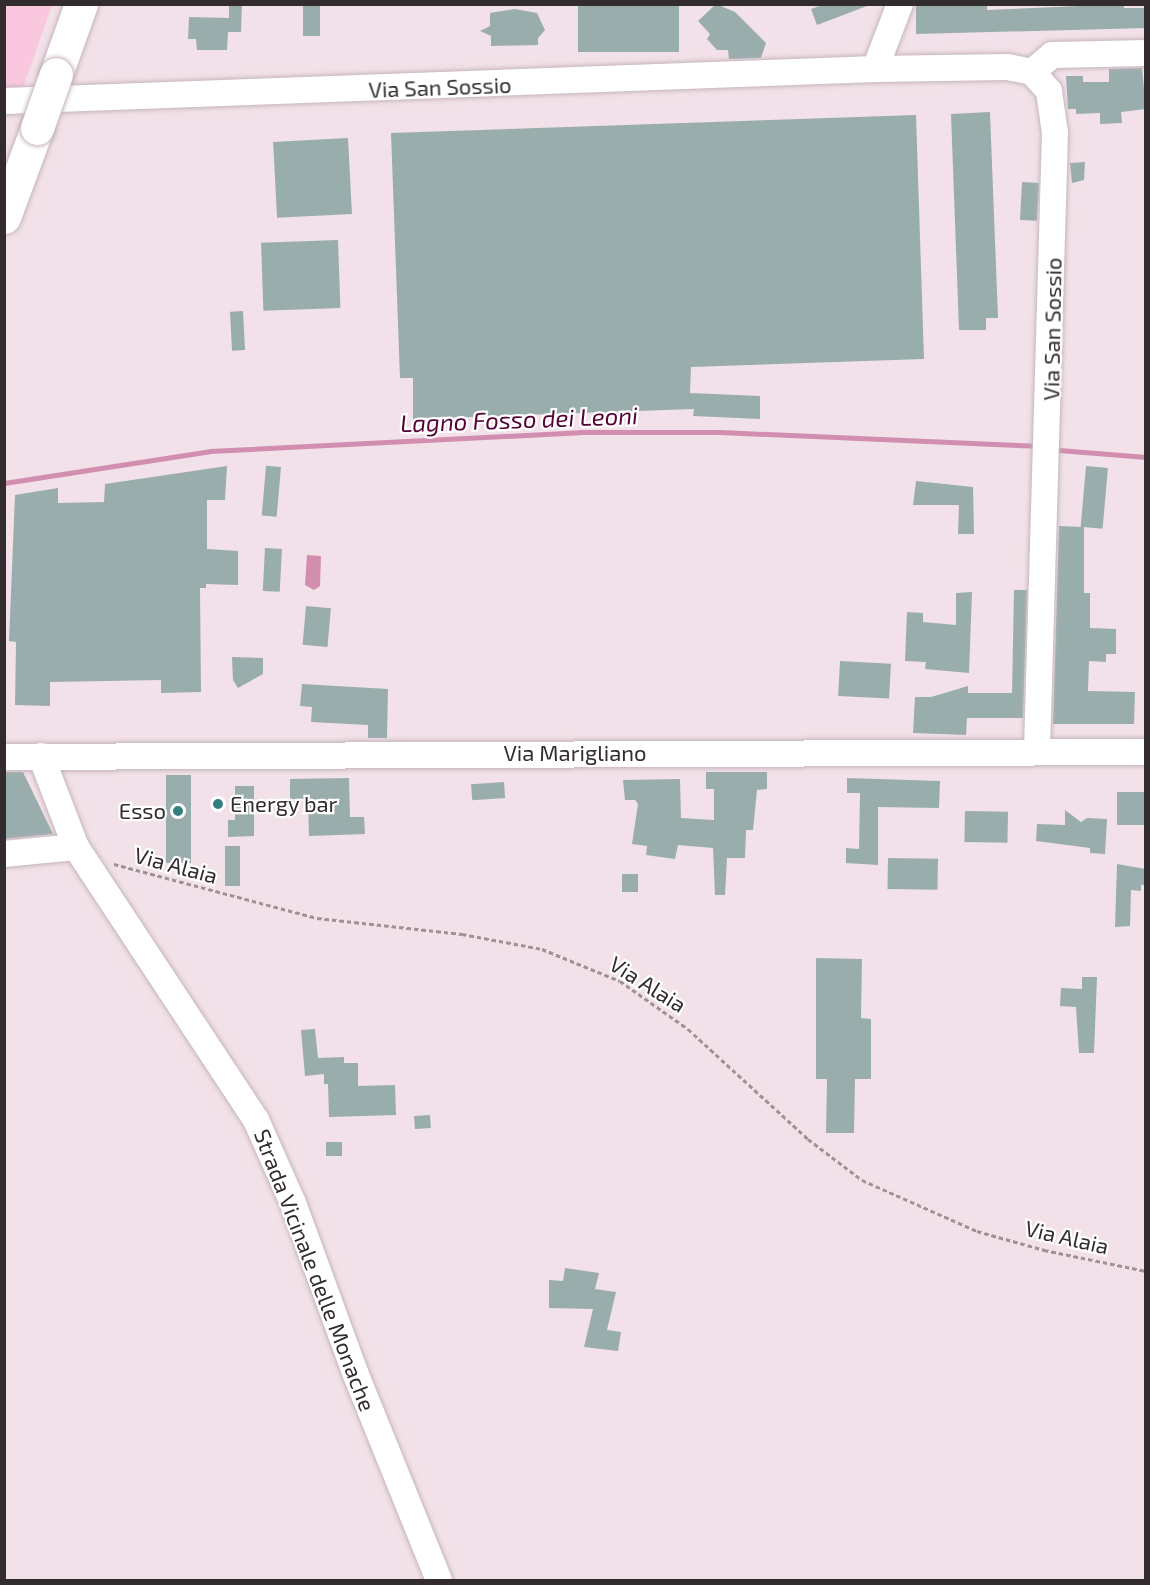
<!DOCTYPE html>
<html>
<head>
<meta charset="utf-8">
<style>
	body { margin:0 }
	#map { position:relative; width:1150px; height:1585px; overflow:hidden; background:#f2e1e8; font-family:"Exo 2",sans-serif }
	div>[style] { position:absolute }
	[style*='--x'] { left:calc(var(--x)*1px); top:calc(var(--y)*1px); width:calc(var(--w)*1px); rotate:calc(var(--a)*1deg) }
	.green>* { inset:0; background:#f9c7de }
	.water>* { inset:0; background:#d18eae }
	.stream>* { height:5px; margin:-2.5px; padding:0 2.5px; transform-origin:2.5px; border-radius:2.5px; background:#d18eae }
	.building>* { inset:0; background:#9aadad; transform-origin:0 0 }
	.path>* { height:3px; margin-top:-1.5px; transform-origin:0; background:repeating-linear-gradient(90deg,#9e9297 0 4.5px,transparent 0 7.5px) }
	.roads { filter:drop-shadow(0 0 2px #c5b5bc) drop-shadow(0 0 2px #c5b5bc) }
	.minor>* { height:26px; margin:-13px; padding:0 13px; transform-origin:13px; border-radius:13px; background:#fff }
	.highway>* { height:33px; margin:-16.5px; padding:0 16.5px; transform-origin:16.5px; border-radius:16.5px; background:#fff }
	.bridges { filter:drop-shadow(0 0 2px #c5b5bc) drop-shadow(0 0 2px #c5b5bc) }
	.highway-bridge>* { height:33px; margin:-16.5px; padding:0 16.5px; transform-origin:16.5px; border-radius:16.5px; background:#fff }
	.dots>* { width:16px; height:16px; translate:-50% -50%; box-sizing:border-box; border:3px solid #fff; border-radius:50% }
	span { translate:-50% -50%; white-space:nowrap; text-align:center; line-height:1.15; -webkit-text-stroke:4.5px #fff; paint-order:stroke }
	.street-label { font-size:22px; color:#322c2e }
	.poi-label { font-size:22px; color:#322c2e }
	.left { translate:0 -50%; text-align:left }
	.right { translate:-100% -50%; text-align:right }
	.water-label { font-size:24px; color:#550336; font-style:italic }
	.frame { position:absolute; inset:0; border:6px solid #322c2e; pointer-events:none }
</style>
</head>
<body>
<div id="map">
	<div class="green">
		<i style="clip-path:polygon(4px 5px,52px 5px,23px 88px,5px 87px)"></i>
	</div>
	<div class="water">
		<i style="clip-path:polygon(307px 555px,321px 556px,320px 586px,314px 590px,305px 585px)"></i>
	</div>
	<div class="stream">
		<i style="--x:1059;--y:450;--w:87;--a:4.6"></i>
		<i style="--x:4;--y:483;--w:208;--a:-8.8"></i>
		<i style="--x:210;--y:451;--w:370;--a:-2.9"></i>
		<i style="--x:580;--y:432;--w:140;--a:0"></i>
		<i style="--x:720;--y:432;--w:318;--a:2.5"></i>
	</div>
	<div class="building">
		<i style="clip-path:polygon(229px 4px,242px 4px,241px 32px,228px 32px,227px 50px,197px 50px,196px 39px,188px 39px,189px 17px,229px 18px)"></i>
		<i style="left:303px;top:4px;width:17px;height:32px"></i>
		<i style="left:578px;top:4px;width:101px;height:48px"></i>
		<i style="clip-path:polygon(716px 4px,735px 12px,766px 43px,761px 58px,729px 59px,728px 50px,717px 50px,707px 39px,710px 34px,698px 21px)"></i>
		<i style="clip-path:polygon(825px 4px,867px 4px,867px 6px,817px 25px,811px 9px)"></i>
		<i style="clip-path:polygon(916px 4px,987px 4px,987px 10px,1124px 4px,1124px 8px,1146px 8px,1146px 28px,916px 34px)"></i>
		<i style="clip-path:polygon(515px 9px,537px 13px,545px 30px,538px 38px,538px 45px,491px 46px,491px 36px,480px 31px,490px 26px,490px 13px)"></i>
		<i style="clip-path:polygon(1142px 68px,1146px 109px,1121px 112px,1122px 123px,1100px 124px,1100px 113px,1076px 114px,1076px 109px,1068px 109px,1066px 76px,1083px 76px,1083px 82px,1109px 82px,1109px 69px)"></i>
		<i style="clip-path:polygon(990px 112px,998px 318px,986px 318px,986px 330px,959px 330px,951px 114px)"></i>
		<i style="clip-path:polygon(916px 115px,924px 359px,691px 367px,690px 393px,760px 396px,760px 419px,693px 416px,694px 409px,413px 419px,413px 378px,400px 378px,391px 133px)"></i>
		<i style="left:348px;top:138px;width:76px;height:75px;rotate:87deg"></i>
		<i style="clip-path:polygon(1085px 162px,1084px 180px,1072px 183px,1070px 163px)"></i>
		<i style="left:1022px;top:182px;width:17px;height:38px;rotate:3deg"></i>
		<i style="left:338px;top:240px;width:68px;height:77px;rotate:88deg"></i>
		<i style="left:243px;top:311px;width:39px;height:13px;rotate:87deg"></i>
		<i style="clip-path:polygon(227px 466px,225px 500px,207px 500px,207px 549px,238px 551px,238px 585px,206px 584px,206px 588px,200px 588px,201px 692px,161px 693px,161px 680px,50px 682px,50px 706px,15px 705px,16px 642px,9px 641px,15px 495px,58px 488px,58px 503px,104px 502px,105px 484px)"></i>
		<i style="left:1086px;top:466px;width:22px;height:61px;rotate:5deg"></i>
		<i style="left:281px;top:467px;width:50px;height:15px;rotate:95deg"></i>
		<i style="clip-path:polygon(916px 481px,973px 487px,974px 534px,958px 534px,959px 505px,913px 505px)"></i>
		<i style="clip-path:polygon(1059px 526px,1084px 527px,1084px 593px,1090px 593px,1090px 628px,1116px 629px,1116px 654px,1106px 654px,1106px 662px,1089px 661px,1088px 691px,1135px 692px,1134px 724px,1053px 724px)"></i>
		<i style="left:265px;top:548px;width:17px;height:43px;rotate:3deg"></i>
		<i style="clip-path:polygon(1014px 590px,1027px 590px,1023px 718px,967px 718px,966px 735px,913px 733px,915px 697px,931px 697px,968px 686px,968px 693px,1012px 693px)"></i>
		<i style="clip-path:polygon(972px 592px,969px 673px,925px 669px,926px 662px,905px 661px,907px 612px,923px 613px,923px 622px,956px 625px,956px 593px)"></i>
		<i style="left:306px;top:606px;width:25px;height:39px;rotate:5deg"></i>
		<i style="clip-path:polygon(232px 657px,263px 658px,263px 674px,238px 688px,233px 680px)"></i>
		<i style="left:840px;top:661px;width:51px;height:35px;rotate:3deg"></i>
		<i style="clip-path:polygon(302px 684px,388px 689px,387px 738px,368px 738px,368px 725px,311px 722px,312px 707px,300px 706px)"></i>
		<i style="clip-path:polygon(4px 772px,23px 772px,53px 834px,4px 839px)"></i>
		<i style="clip-path:polygon(706px 772px,767px 772px,767px 789px,757px 790px,753px 830px,746px 830px,745px 858px,727px 858px,725px 895px,715px 895px,713px 848px,678px 845px,675px 859px,646px 855px,647px 846px,632px 844px,638px 804px,635px 800px,625px 800px,623px 780px,680px 779px,681px 818px,714px 820px,714px 789px,706px 789px)"></i>
		<i style="left:166px;top:775px;width:25px;height:88px"></i>
		<i style="clip-path:polygon(349px 778px,350px 817px,364px 817px,365px 834px,309px 836px,308px 799px,290px 799px,290px 779px)"></i>
		<i style="clip-path:polygon(847px 778px,940px 781px,939px 808px,878px 807px,878px 865px,846px 863px,846px 848px,859px 849px,860px 793px,847px 793px)"></i>
		<i style="left:504px;top:782px;width:16px;height:33px;rotate:86deg"></i>
		<i style="clip-path:polygon(235px 786px,254px 786px,254px 836px,228px 837px,228px 820px,235px 820px)"></i>
		<i style="left:1117px;top:792px;width:29px;height:33px"></i>
		<i style="clip-path:polygon(1065px 810px,1081px 822px,1087px 818px,1107px 819px,1105px 854px,1090px 853px,1090px 848px,1036px 841px,1037px 824px,1065px 825px)"></i>
		<i style="left:965px;top:811px;width:43px;height:31px;rotate:1deg"></i>
		<i style="left:225px;top:846px;width:15px;height:40px"></i>
		<i style="left:888px;top:858px;width:50px;height:31px;rotate:1deg"></i>
		<i style="clip-path:polygon(1117px 864px,1146px 869px,1146px 885px,1141px 885px,1141px 891px,1131px 890px,1130px 926px,1115px 927px)"></i>
		<i style="left:622px;top:874px;width:16px;height:18px"></i>
		<i style="clip-path:polygon(816px 958px,862px 959px,861px 1018px,871px 1019px,871px 1079px,855px 1079px,854px 1133px,826px 1133px,827px 1079px,816px 1079px)"></i>
		<i style="clip-path:polygon(1082px 977px,1097px 977px,1094px 1053px,1079px 1053px,1076px 1007px,1060px 1006px,1061px 988px,1082px 989px)"></i>
		<i style="clip-path:polygon(315px 1029px,318px 1058px,344px 1057px,344px 1063px,358px 1063px,358px 1086px,395px 1085px,396px 1115px,329px 1117px,328px 1084px,324px 1084px,324px 1074px,305px 1076px,301px 1030px)"></i>
		<i style="left:430px;top:1115px;width:13px;height:16px;rotate:86deg"></i>
		<i style="left:326px;top:1142px;width:16px;height:14px"></i>
		<i style="clip-path:polygon(565px 1268px,599px 1273px,595px 1289px,616px 1292px,607px 1330px,621px 1332px,618px 1351px,584px 1347px,593px 1309px,549px 1308px,549px 1280px,563px 1281px)"></i>
	</div>
	<div class="path">
		<i style="--x:114;--y:864;--w:210;--a:14.9"></i>
		<i style="--x:317;--y:918;--w:146;--a:6.3"></i>
		<i style="--x:462;--y:934;--w:81;--a:10.6"></i>
		<i style="--x:542;--y:949;--w:84;--a:22.3"></i>
		<i style="--x:620;--y:981;--w:83;--a:35.2"></i>
		<i style="--x:688;--y:1029;--w:163;--a:42.5"></i>
		<i style="--x:808;--y:1139;--w:68;--a:37.2"></i>
		<i style="--x:862;--y:1180;--w:126;--a:23.9"></i>
		<i style="--x:977;--y:1231;--w:70;--a:15.8"></i>
		<i style="--x:1044;--y:1250;--w:104;--a:11.6"></i>
	</div>
	<div class="roads">
		<div class="minor">
			<i style="--x:875;--y:69;--w:70;--a:-69"></i>
			<i style="--x:1032;--y:72;--w:26;--a:-40"></i>
			<i style="--x:1052;--y:55;--w:94;--a:-1.2"></i>
			<i style="--x:4;--y:101;--w:872;--a:-2.1"></i>
			<i style="--x:875;--y:69;--w:132;--a:-0.9"></i>
			<i style="--x:1007;--y:67;--w:25;--a:11"></i>
			<i style="--x:1032;--y:72;--w:25;--a:48"></i>
			<i style="--x:1049;--y:91;--w:42;--a:81.9"></i>
			<i style="--x:1055;--y:133;--w:618;--a:91.67"></i>
			<i style="--x:41;--y:756;--w:97;--a:69"></i>
			<i style="--x:76;--y:847;--w:327;--a:56.6"></i>
			<i style="--x:256;--y:1120;--w:91;--a:66"></i>
			<i style="--x:293;--y:1203;--w:183;--a:69.9"></i>
			<i style="--x:356;--y:1375;--w:221;--a:68"></i>
			<i style="--x:4;--y:757;--w:1142;--a:-0.25"></i>
			<i style="--x:4;--y:854;--w:72;--a:-5.6"></i>
		</div>
		<div class="highway">
			<i style="--x:56;--y:74;--w:74;--a:-70.3"></i>
			<i style="--x:4;--y:217;--w:95;--a:-69.7"></i>
		</div>
	</div>
	<div class="bridges">
		<div class="highway-bridge">
			<i style="--x:37;--y:128;--w:57;--a:-70.6"></i>
		</div>
	</div>
	<div class="dots">
		<i style="left:218px;top:804px;background:#367f80"></i>
		<i style="left:178px;top:811px;background:#367f80"></i>
	</div>
	<div class="street-label">
		<span style="left:440px;top:87px;rotate:-2deg">Via San Sossio</span>
		<span style="left:1052px;top:329px;rotate:-89deg">Via San Sossio</span>
		<span style="left:575px;top:753px">Via Marigliano</span>
		<span style="left:176px;top:865px;rotate:15deg">Via Alaia</span>
		<span style="left:648px;top:984px;rotate:32deg">Via Alaia</span>
		<span style="left:1067px;top:1237px;rotate:13deg">Via Alaia</span>
		<span style="left:315px;top:1270px;rotate:69deg">Strada Vicinale delle Monache</span>
	</div>
	<div class="poi-label">
		<span class="left" style="left:230px;top:804px">Energy bar</span>
		<span class="right" style="left:166px;top:811px">Esso</span>
	</div>
	<div class="water-label">
		<span style="left:519px;top:419px;rotate:-2deg">Lagno Fosso dei Leoni</span>
	</div>
	<div class="frame"></div>
</div>
</body>
</html>
